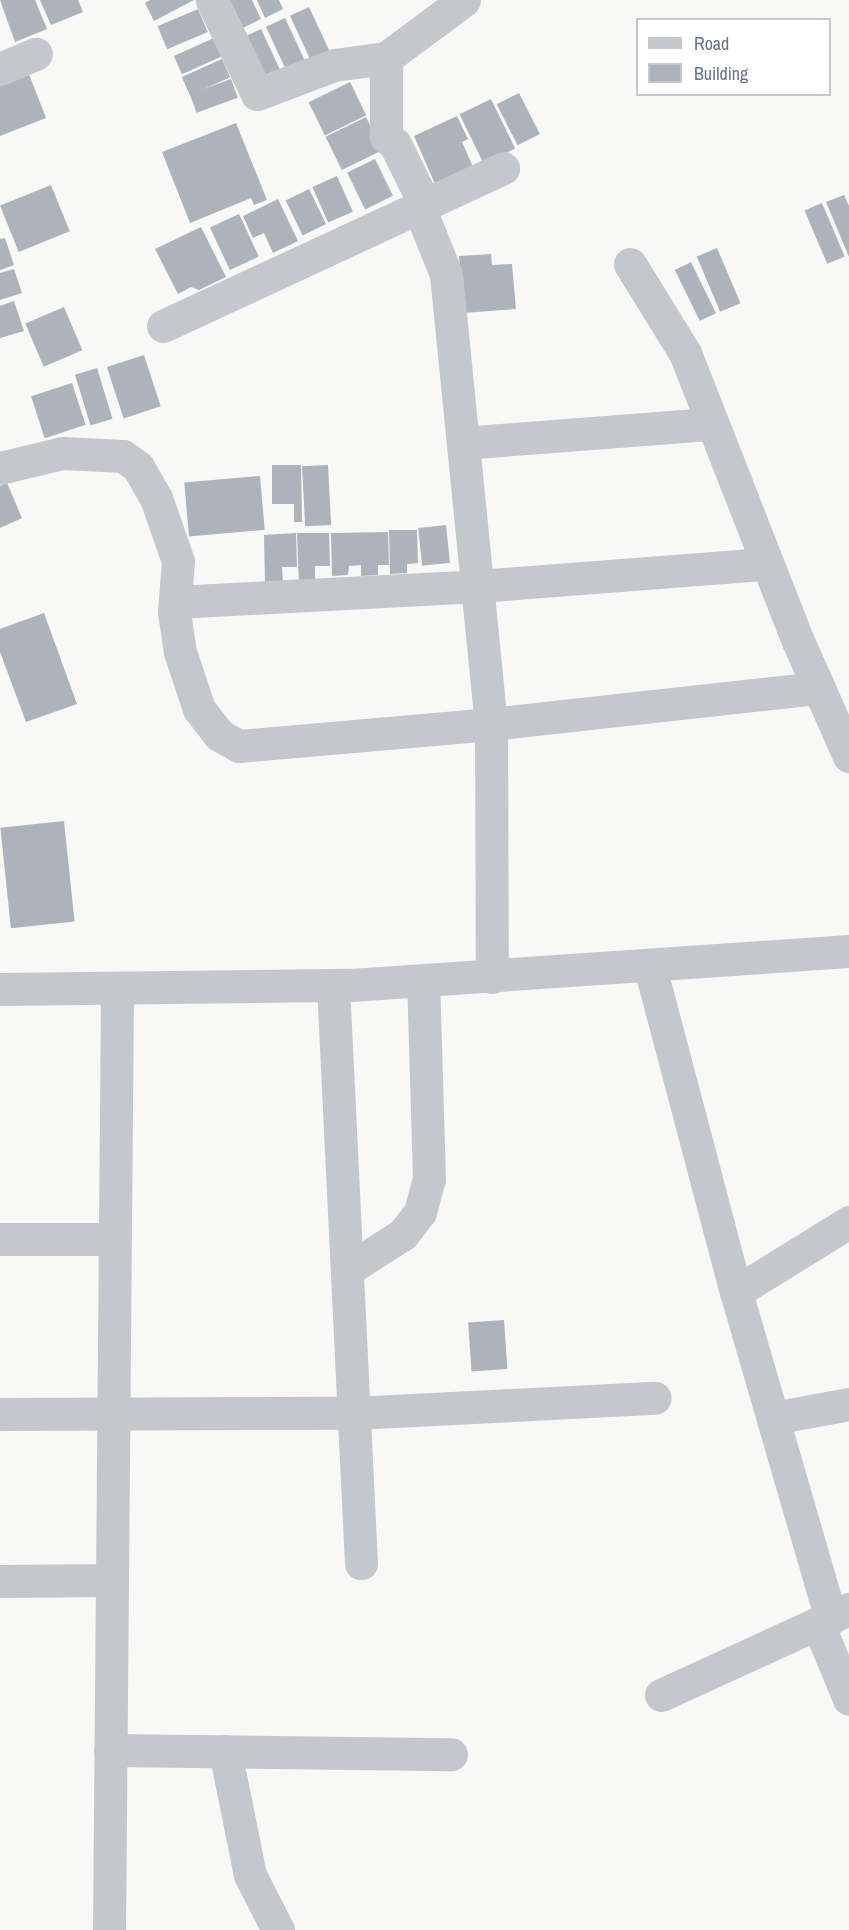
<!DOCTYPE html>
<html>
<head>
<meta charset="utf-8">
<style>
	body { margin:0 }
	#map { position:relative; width:849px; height:1930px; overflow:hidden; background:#f8f8f6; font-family:"Archivo Narrow",sans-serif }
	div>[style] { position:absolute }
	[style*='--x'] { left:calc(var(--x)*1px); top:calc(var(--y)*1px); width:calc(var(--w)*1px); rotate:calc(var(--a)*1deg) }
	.building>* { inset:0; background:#adb3ba; transform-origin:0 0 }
	.minor>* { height:33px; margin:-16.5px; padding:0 16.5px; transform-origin:16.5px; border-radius:16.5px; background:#c4c7cb }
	span { translate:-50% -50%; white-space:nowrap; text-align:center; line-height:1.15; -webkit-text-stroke:6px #fff; paint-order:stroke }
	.legend { position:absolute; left:636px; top:18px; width:195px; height:78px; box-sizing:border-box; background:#fff; border:2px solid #c3c7ce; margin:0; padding:8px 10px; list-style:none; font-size:18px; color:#697485 }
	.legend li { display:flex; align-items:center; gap:12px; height:30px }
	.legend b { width:30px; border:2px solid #c3c7ce }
</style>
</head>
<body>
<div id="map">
	<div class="building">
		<i style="clip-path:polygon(0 0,35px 0,47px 29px,15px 42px)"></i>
		<i style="clip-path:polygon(40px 0,78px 0,83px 12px,51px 25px)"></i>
		<i style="clip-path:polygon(150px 0,194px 0,154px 21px,145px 3px)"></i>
		<i style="clip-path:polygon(230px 0,252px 0,261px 19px,243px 28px)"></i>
		<i style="clip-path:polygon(257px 0,279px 0,283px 9px,265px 18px)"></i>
		<i style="left:309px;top:7px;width:52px;height:21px;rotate:65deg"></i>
		<i style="left:198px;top:9px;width:25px;height:44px;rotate:67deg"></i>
		<i style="left:285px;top:18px;width:53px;height:21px;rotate:65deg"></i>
		<i style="left:261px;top:29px;width:53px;height:21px;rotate:65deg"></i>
		<i style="left:214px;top:38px;width:20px;height:44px;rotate:66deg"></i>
		<i style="left:222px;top:59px;width:20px;height:44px;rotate:66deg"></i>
		<i style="clip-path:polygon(27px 69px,46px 118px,0 136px,0 79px)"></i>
		<i style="left:231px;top:79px;width:20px;height:44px;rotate:70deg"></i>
		<i style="left:350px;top:82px;width:37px;height:46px;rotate:64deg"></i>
		<i style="left:519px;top:93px;width:46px;height:25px;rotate:63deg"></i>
		<i style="left:491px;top:99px;width:55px;height:35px;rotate:64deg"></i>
		<i style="clip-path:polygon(457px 116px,468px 139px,462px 142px,473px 167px,435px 184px,414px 136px)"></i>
		<i style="left:366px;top:117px;width:37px;height:45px;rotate:64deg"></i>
		<i style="clip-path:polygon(236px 123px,267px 200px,254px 205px,251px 198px,190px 223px,162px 152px)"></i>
		<i style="left:375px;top:159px;width:41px;height:31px;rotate:64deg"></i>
		<i style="left:337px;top:176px;width:39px;height:27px;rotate:66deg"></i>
		<i style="left:51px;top:185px;width:50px;height:55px;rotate:68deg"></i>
		<i style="left:309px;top:189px;width:39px;height:26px;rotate:64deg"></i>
		<i style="clip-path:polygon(844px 195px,849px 206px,849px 257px,826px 202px)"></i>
		<i style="clip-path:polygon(278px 199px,298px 241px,273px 253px,264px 233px,253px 238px,243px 216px)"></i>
		<i style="left:822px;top:203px;width:58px;height:19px;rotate:67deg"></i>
		<i style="left:239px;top:214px;width:47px;height:32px;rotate:65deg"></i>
		<i style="clip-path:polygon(201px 227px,226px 277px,199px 290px,191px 287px,178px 294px,155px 249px)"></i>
		<i style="clip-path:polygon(5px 238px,14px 265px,0 270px,0 239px)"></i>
		<i style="left:717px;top:248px;width:60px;height:22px;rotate:67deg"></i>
		<i style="clip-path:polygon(491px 254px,492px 265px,512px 264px,516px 309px,463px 313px,459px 256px)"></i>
		<i style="left:691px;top:262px;width:57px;height:18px;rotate:64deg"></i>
		<i style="clip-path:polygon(14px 269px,22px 293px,0 300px,0 273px)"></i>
		<i style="clip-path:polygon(14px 301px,24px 331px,0 338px,0 306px)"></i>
		<i style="left:64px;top:307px;width:47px;height:42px;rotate:67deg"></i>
		<i style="left:144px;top:355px;width:54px;height:39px;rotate:72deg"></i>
		<i style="left:97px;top:368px;width:53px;height:23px;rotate:73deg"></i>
		<i style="left:72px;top:383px;width:44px;height:43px;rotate:72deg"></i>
		<i style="clip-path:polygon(272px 465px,301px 465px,302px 522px,294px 522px,294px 504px,272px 504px)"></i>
		<i style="left:328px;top:465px;width:60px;height:26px;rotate:87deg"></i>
		<i style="left:260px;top:476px;width:54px;height:76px;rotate:85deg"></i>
		<i style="clip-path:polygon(7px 483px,22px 518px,0 528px,0 486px)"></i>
		<i style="left:446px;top:525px;width:38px;height:28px;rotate:84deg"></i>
		<i style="clip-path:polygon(389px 530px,417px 530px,418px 563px,407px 564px,407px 573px,390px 574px)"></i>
		<i style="clip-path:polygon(388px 532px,389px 565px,378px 565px,378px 575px,361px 576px,361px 565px,349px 566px,348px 575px,332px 576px,331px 533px)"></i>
		<i style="clip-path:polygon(296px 533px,297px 567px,282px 567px,283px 584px,265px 585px,264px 535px)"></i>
		<i style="clip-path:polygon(297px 533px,329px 533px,330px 566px,315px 566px,315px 583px,299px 584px)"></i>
		<i style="clip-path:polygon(44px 613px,77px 704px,26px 722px,0 652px,0 629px)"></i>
		<i style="left:64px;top:821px;width:101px;height:64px;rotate:84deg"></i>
		<i style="left:504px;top:1320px;width:49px;height:36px;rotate:86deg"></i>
	</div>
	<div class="minor">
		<i style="--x:212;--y:0;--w:104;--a:64.4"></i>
		<i style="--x:257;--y:94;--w:82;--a:-20.6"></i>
		<i style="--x:334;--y:65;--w:52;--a:-7.7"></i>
		<i style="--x:386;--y:58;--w:79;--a:90"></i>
		<i style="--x:386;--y:137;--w:11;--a:38"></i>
		<i style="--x:395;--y:144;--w:68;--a:63.8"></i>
		<i style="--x:386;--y:58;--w:97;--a:-36.6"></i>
		<i style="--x:0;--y:69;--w:39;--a:-23"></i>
		<i style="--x:419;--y:207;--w:72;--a:68.1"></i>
		<i style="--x:446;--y:274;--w:452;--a:84.3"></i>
		<i style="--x:491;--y:724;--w:253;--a:89.8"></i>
		<i style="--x:630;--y:264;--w:105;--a:58.3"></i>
		<i style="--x:685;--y:353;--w:309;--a:68.6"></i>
		<i style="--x:798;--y:641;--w:126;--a:66.1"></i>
		<i style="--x:163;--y:326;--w:375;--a:-24.9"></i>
		<i style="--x:463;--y:443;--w:250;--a:-4.4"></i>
		<i style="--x:0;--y:468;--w:64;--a:-13.6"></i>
		<i style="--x:62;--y:453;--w:61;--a:2.8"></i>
		<i style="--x:123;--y:456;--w:19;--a:36"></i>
		<i style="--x:138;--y:467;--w:36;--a:60"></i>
		<i style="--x:156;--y:498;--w:67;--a:70.8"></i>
		<i style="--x:178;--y:561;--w:51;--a:94.5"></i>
		<i style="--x:174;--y:612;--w:40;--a:81.5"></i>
		<i style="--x:180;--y:652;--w:60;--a:71.6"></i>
		<i style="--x:199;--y:709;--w:33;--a:52"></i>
		<i style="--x:219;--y:735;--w:23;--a:29"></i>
		<i style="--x:239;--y:746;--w:253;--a:-5"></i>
		<i style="--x:491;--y:724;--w:330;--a:-6.3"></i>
		<i style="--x:175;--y:602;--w:303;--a:-3"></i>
		<i style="--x:478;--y:586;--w:290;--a:-4.4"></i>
		<i style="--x:650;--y:967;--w:336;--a:75.2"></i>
		<i style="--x:736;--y:1292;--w:340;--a:73.8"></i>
		<i style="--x:333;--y:985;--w:579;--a:87.23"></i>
		<i style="--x:0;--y:989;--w:351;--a:-0.7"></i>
		<i style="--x:351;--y:985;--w:499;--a:-3.9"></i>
		<i style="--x:0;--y:1239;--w:115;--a:0"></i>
		<i style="--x:347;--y:1270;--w:67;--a:-32.7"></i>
		<i style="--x:403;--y:1234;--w:28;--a:-52"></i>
		<i style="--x:420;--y:1212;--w:34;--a:-75"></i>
		<i style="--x:429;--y:1179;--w:198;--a:-91.7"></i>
		<i style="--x:736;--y:1292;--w:133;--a:-31.8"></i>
		<i style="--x:0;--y:1414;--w:354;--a:-0.2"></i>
		<i style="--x:354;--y:1413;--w:301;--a:-2.9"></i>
		<i style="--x:773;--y:1418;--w:77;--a:-10.4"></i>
		<i style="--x:0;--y:1581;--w:112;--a:-0.5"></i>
		<i style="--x:818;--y:1624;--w:81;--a:67.5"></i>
		<i style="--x:661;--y:1695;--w:207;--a:-24.6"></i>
		<i style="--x:110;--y:1750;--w:341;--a:0.7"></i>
		<i style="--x:225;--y:1751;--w:126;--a:78.6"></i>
		<i style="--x:250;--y:1875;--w:62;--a:63"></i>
		<i style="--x:109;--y:1930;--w:942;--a:-89.51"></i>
	</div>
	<ul class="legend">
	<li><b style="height:8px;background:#c4c7cb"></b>Road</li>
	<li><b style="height:16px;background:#adb3ba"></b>Building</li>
	</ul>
</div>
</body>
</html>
